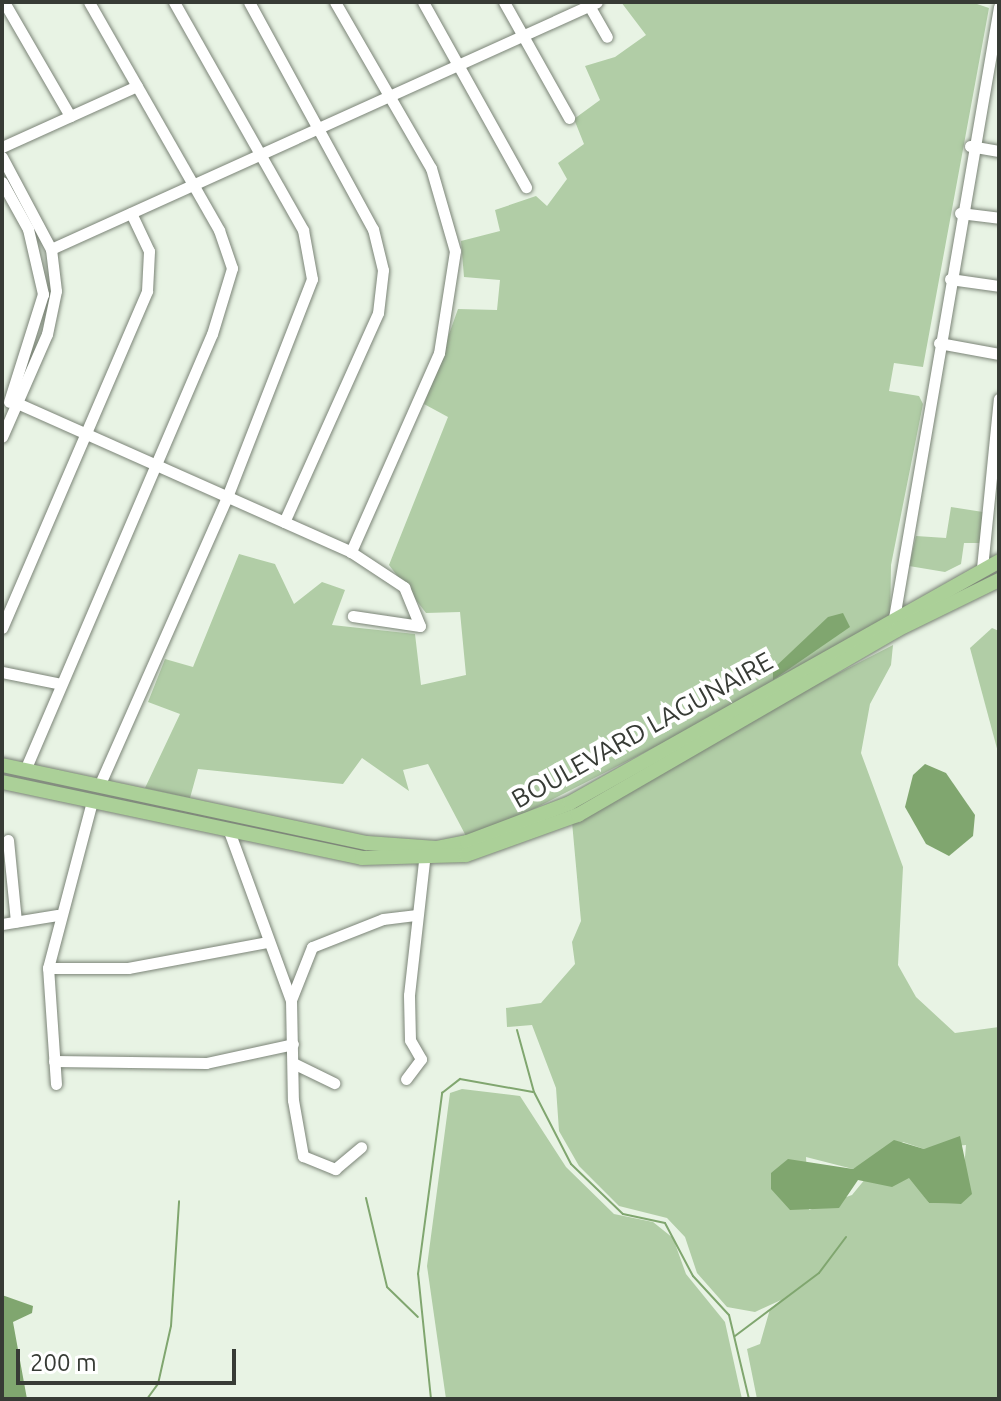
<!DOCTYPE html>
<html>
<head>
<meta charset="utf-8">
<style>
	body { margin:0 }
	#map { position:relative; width:1001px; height:1401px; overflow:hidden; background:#e8f3e4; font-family:Ubuntu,sans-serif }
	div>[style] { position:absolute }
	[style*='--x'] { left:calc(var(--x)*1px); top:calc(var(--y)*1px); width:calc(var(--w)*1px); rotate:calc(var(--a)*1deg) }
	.green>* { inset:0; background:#b1cda6 }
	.water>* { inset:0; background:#80a66f }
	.stream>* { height:2px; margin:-1px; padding:0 1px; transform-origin:1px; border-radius:1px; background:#80a66f }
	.roads { filter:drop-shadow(0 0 2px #7b8477) drop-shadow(0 0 2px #7b8477) }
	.minor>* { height:11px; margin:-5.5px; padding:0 5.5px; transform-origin:5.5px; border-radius:5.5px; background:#fff }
	.major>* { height:14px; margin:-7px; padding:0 7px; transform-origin:7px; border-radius:7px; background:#abd098 }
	span { translate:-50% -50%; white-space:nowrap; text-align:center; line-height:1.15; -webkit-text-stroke:8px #fff; paint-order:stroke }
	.street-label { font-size:26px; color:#373b35 }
	.frame { position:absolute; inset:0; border:4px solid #373b35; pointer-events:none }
	.scale { position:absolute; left:16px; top:1349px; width:220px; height:36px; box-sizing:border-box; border:4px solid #373b35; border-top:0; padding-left:10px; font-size:24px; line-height:28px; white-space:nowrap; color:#373b35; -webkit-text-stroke:6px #fff; paint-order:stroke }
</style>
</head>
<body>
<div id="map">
	<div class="green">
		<i style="clip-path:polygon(621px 2px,971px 2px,989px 8px,923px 367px,894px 363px,889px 391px,919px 396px,923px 404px,891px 565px,890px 627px,520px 816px,466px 836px,428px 764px,403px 770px,409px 791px,362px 758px,343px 784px,198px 769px,190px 798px,145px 788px,180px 714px,148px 702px,165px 659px,193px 667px,239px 554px,275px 564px,294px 604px,322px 582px,345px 590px,332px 625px,415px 634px,421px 685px,466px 675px,460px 612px,426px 613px,389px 565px,448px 417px,424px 404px,458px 309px,497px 310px,500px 280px,464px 277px,461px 241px,500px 231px,495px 210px,536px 196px,547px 206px,567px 179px,558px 163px,584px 144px,574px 119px,600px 100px,585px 66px,615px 57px,646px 35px)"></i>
		<i style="clip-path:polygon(951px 507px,983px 512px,980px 543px,964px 543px,961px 564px,945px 572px,909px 566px,916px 536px,946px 538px)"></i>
		<i style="clip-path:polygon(992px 628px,999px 631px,999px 756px,970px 648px)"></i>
		<i style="clip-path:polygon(evenodd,893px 645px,891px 665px,870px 704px,861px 753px,903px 867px,898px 965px,916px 997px,955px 1033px,999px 1027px,999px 1399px,757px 1399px,747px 1349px,760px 1344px,770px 1309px,781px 1300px,755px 1312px,727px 1307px,697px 1273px,685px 1237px,667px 1218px,619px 1206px,579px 1166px,559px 1131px,556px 1088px,532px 1025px,507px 1027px,506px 1008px,541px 1003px,575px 964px,572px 942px,581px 921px,571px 811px,893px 645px,903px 1142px,924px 1149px,966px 1145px,961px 1204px,929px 1203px,910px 1177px,866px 1178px,852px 1195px,809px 1210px,806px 1157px,853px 1169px,903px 1142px)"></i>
		<i style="clip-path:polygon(462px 1089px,520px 1096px,566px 1167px,614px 1214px,653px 1222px,673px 1238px,686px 1274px,725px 1322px,742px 1399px,446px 1399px,427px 1266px,450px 1093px)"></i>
	</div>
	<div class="water">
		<i style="clip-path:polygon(843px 613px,850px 627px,773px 680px,773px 669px,828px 617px)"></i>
		<i style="clip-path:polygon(925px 764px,946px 773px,975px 815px,973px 836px,949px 856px,926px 844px,905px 807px,913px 775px)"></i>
		<i style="clip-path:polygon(960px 1136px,972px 1194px,961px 1204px,929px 1203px,909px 1178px,892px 1187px,858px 1180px,839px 1208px,790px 1210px,771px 1189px,771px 1173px,788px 1159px,853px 1169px,894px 1140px,924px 1149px)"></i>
		<i style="clip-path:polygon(2px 1295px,33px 1306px,32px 1313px,13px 1322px,27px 1399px,2px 1399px)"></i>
	</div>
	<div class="stream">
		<i style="--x:517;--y:1030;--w:64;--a:74.7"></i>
		<i style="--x:534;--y:1092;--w:81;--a:62.8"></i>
		<i style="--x:571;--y:1164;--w:72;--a:43.9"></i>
		<i style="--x:623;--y:1214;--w:43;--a:12.1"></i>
		<i style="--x:665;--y:1223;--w:60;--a:62.2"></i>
		<i style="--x:693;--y:1276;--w:53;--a:47.3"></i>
		<i style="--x:729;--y:1315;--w:86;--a:76.6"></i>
		<i style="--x:366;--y:1198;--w:91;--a:76.7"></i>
		<i style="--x:387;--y:1287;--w:43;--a:44.1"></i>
		<i style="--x:735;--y:1336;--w:105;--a:-36.9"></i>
		<i style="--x:819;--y:1273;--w:45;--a:-53.1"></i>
		<i style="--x:147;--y:1399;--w:19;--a:-54"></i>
		<i style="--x:158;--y:1384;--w:59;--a:-77.4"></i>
		<i style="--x:171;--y:1326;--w:125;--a:-86.3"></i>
		<i style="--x:431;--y:1399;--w:126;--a:-95.9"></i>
		<i style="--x:418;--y:1274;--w:183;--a:-82.4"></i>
		<i style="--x:442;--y:1093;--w:23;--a:-38"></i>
		<i style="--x:460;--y:1079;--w:74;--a:10.1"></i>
	</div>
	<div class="roads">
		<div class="minor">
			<i style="--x:4;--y:2;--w:132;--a:59.9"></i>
			<i style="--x:249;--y:2;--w:259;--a:61.4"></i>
			<i style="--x:373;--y:229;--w:42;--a:76.3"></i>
			<i style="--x:383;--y:270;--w:43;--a:96.6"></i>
			<i style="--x:378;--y:313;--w:229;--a:114.2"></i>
			<i style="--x:335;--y:2;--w:192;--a:60"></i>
			<i style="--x:431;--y:168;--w:86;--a:73.9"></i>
			<i style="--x:455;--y:251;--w:103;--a:98.9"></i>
			<i style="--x:439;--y:353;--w:218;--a:113.9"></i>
			<i style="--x:423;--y:2;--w:212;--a:60.9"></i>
			<i style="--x:504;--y:2;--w:133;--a:60.7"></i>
			<i style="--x:587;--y:2;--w:40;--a:60.3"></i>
			<i style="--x:970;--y:146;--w:29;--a:10"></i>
			<i style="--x:2;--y:147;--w:148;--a:-24.3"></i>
			<i style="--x:2;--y:157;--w:104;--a:62"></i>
			<i style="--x:51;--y:249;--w:42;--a:83.2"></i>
			<i style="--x:56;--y:291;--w:44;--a:101.8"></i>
			<i style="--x:47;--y:334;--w:112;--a:113.6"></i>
			<i style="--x:2;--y:182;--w:54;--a:61"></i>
			<i style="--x:28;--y:229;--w:67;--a:77"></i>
			<i style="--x:43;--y:294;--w:113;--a:107.5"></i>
			<i style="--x:960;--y:213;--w:39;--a:7"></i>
			<i style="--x:51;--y:249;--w:599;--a:-24.34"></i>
			<i style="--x:950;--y:279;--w:49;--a:8.1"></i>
			<i style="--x:939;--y:343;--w:61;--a:10.4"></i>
			<i style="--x:17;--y:403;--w:366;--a:24"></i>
			<i style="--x:351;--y:552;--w:64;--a:33.4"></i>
			<i style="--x:404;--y:587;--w:42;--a:67.7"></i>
			<i style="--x:420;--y:626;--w:68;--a:-171.5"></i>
			<i style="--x:982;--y:568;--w:170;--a:-84.3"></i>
			<i style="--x:894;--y:618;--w:620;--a:-80.25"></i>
			<i style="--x:2;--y:628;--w:367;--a:-66.7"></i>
			<i style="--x:147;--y:291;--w:40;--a:-87.1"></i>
			<i style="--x:149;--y:251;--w:42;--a:-115.3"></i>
			<i style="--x:2;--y:672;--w:60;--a:11.5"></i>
			<i style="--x:25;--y:770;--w:474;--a:-66.8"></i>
			<i style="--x:212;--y:334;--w:69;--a:-73.1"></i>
			<i style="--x:232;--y:268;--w:40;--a:-108.9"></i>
			<i style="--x:219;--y:230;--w:262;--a:-119.7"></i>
			<i style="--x:99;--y:786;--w:316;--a:-66.1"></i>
			<i style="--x:227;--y:497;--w:234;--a:-68.7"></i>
			<i style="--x:312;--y:279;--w:50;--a:-100.4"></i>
			<i style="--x:303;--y:230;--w:262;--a:-119.5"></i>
			<i style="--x:229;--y:831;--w:180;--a:69.9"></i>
			<i style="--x:291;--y:1000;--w:100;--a:88.9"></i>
			<i style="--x:293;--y:1100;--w:57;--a:79.9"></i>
			<i style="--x:303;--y:1156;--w:35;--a:22"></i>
			<i style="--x:335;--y:1169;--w:34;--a:-40"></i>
			<i style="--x:8;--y:840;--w:82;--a:84.4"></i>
			<i style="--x:2;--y:924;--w:56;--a:-9.3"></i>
			<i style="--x:48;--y:968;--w:80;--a:0"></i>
			<i style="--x:128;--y:968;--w:141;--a:-10.6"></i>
			<i style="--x:291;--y:1000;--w:57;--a:-68.4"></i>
			<i style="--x:312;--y:947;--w:76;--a:-21.5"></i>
			<i style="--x:383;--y:919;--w:32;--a:-7"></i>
			<i style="--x:54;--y:1061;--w:152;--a:0.8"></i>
			<i style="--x:206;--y:1063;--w:89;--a:-12.3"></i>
			<i style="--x:293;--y:1063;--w:46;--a:26"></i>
			<i style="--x:406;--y:1079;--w:25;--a:-53"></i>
			<i style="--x:421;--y:1059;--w:22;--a:-120"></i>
			<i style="--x:410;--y:1040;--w:45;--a:-91.3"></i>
			<i style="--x:409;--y:995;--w:135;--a:-83.6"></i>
			<i style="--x:56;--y:1084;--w:116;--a:-93.9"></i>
			<i style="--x:48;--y:968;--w:172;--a:-75.2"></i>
		</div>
		<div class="major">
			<i style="--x:2;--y:765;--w:373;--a:12.1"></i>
			<i style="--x:367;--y:843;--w:69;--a:4.1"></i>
			<i style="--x:436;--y:848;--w:32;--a:-11"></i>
			<i style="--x:467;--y:842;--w:110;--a:-20.7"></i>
			<i style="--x:570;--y:803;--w:493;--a:-29.4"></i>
			<i style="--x:2;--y:782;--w:368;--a:11.9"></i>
			<i style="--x:362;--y:858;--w:104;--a:-1.7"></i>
			<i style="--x:466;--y:855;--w:119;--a:-19.7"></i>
			<i style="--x:578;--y:815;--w:369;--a:-30.1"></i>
			<i style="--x:897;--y:630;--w:114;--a:-26.1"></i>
		</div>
	</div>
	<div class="street-label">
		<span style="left:642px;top:730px;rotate:-29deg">BOULEVARD LAGUNAIRE</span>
	</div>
	<div class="frame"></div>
	<div class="scale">200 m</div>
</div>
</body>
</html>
